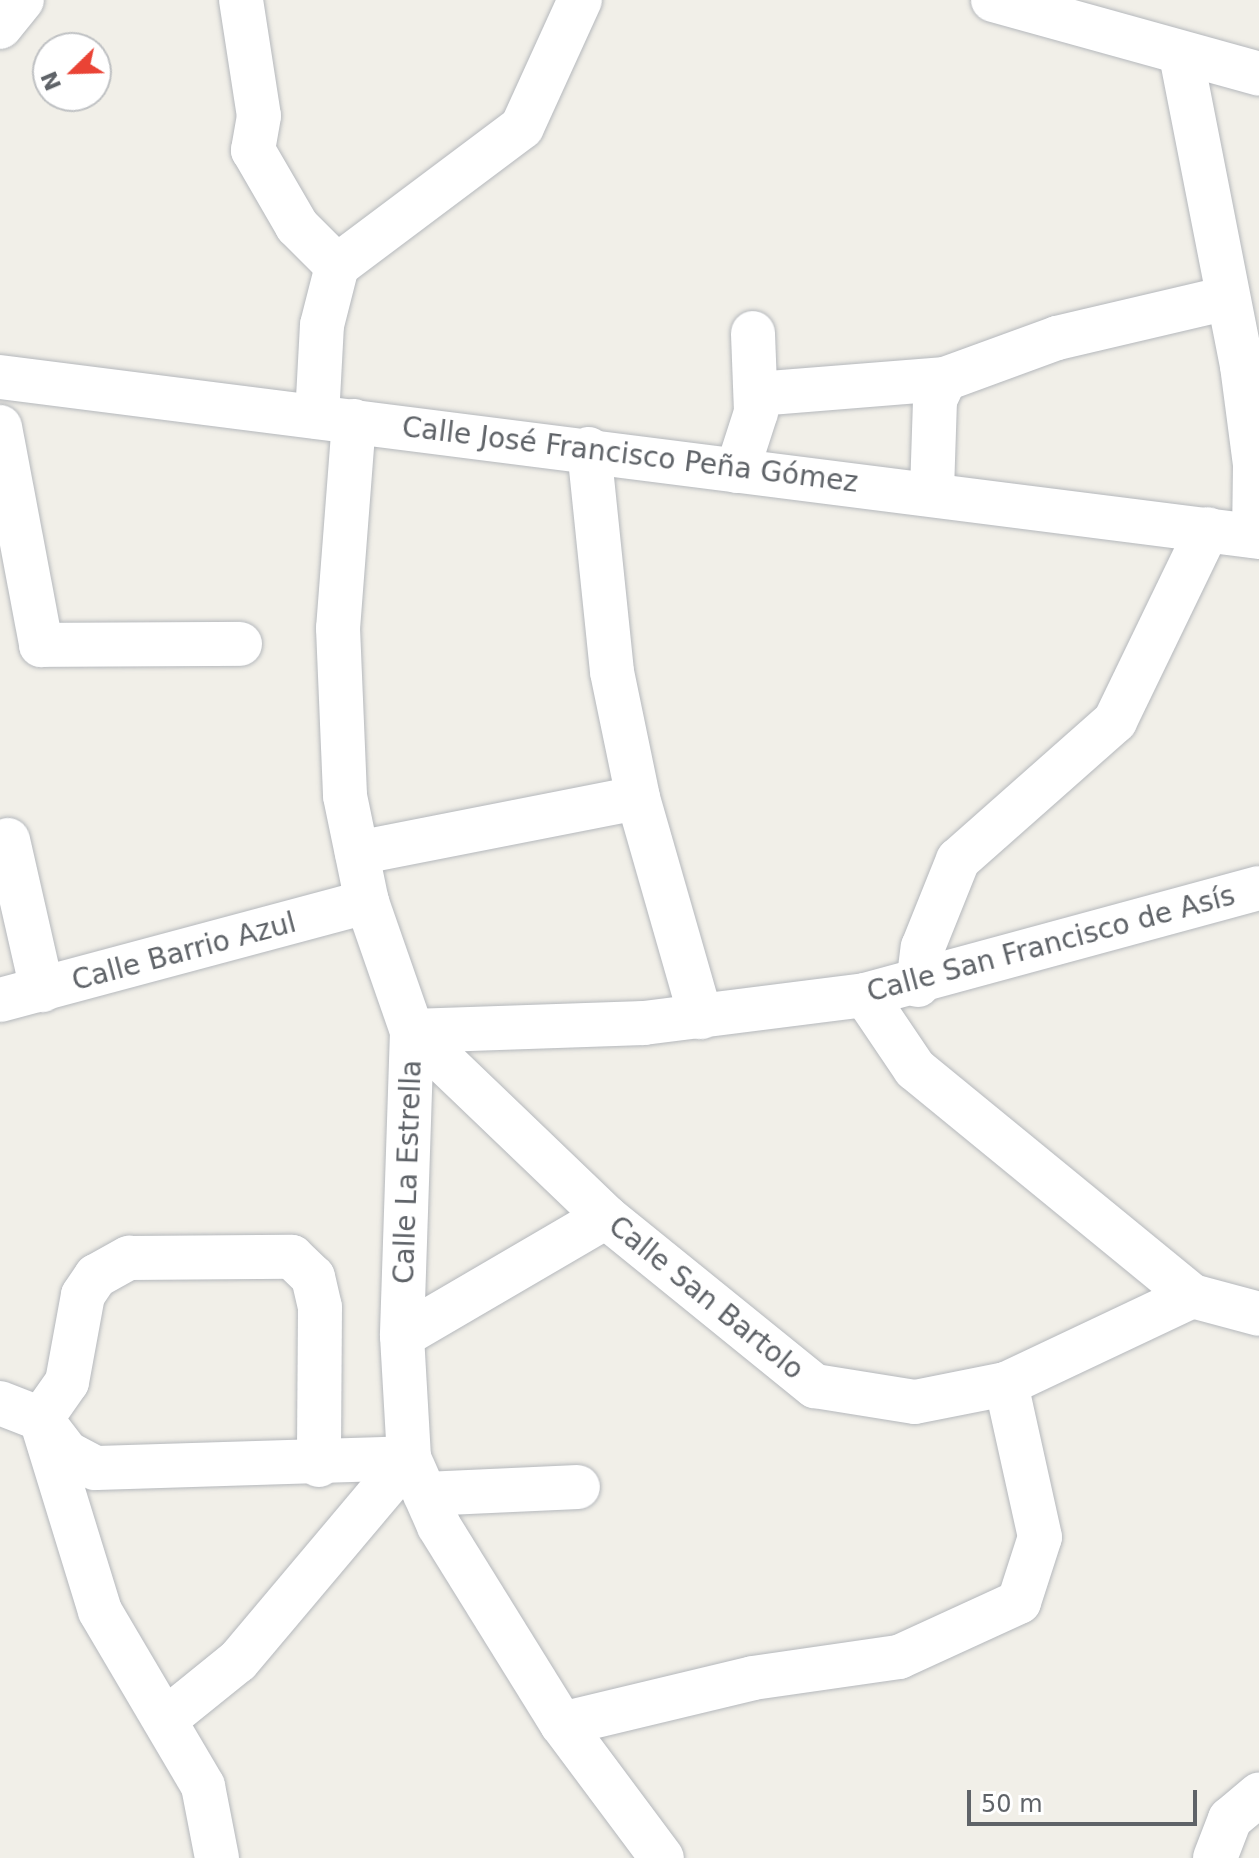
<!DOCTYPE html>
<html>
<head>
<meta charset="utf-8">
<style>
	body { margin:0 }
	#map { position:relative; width:1259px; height:1858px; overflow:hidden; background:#f1efe8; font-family:"DejaVu Sans",sans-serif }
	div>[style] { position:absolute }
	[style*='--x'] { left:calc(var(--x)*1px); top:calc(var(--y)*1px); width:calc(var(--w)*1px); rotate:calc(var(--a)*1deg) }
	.roads { filter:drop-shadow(0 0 2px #b5b8bc) drop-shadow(0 0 2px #b5b8bc) }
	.minor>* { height:44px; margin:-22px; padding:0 22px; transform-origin:22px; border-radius:22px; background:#fff }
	span { translate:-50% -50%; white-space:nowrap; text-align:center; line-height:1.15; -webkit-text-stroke:6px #fff; paint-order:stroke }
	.street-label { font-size:28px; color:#5f6368 }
	.north { position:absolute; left:32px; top:32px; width:80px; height:80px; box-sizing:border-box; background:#fff; border:2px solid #bfc1c3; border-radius:50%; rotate:247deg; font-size:22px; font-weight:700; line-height:32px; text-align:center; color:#5f6368 }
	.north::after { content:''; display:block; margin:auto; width:28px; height:36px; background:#ea4335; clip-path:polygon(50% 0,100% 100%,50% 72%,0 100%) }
	.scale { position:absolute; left:967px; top:1790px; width:230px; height:36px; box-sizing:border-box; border:4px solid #5f6368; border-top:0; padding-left:10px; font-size:24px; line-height:28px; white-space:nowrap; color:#5f6368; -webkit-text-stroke:6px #fff; paint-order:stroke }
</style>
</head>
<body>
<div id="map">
	<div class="roads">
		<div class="minor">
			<i style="--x:241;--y:0;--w:117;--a:81.2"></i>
			<i style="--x:259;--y:116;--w:35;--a:100"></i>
			<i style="--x:253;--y:150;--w:88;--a:59.9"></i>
			<i style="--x:297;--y:226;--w:57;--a:45"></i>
			<i style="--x:993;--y:0;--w:276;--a:15.5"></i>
			<i style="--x:0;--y:27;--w:35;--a:-51"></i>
			<i style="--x:1181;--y:55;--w:317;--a:78.9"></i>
			<i style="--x:1242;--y:366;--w:100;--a:82.5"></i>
			<i style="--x:1255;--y:465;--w:71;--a:90.8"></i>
			<i style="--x:0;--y:377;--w:1269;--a:7.24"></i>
			<i style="--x:757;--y:394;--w:189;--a:-4.6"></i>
			<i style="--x:317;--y:417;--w:92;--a:-86.9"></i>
			<i style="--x:322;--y:325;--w:61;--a:-75.7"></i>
			<i style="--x:337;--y:266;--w:231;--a:-36.9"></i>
			<i style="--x:522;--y:127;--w:140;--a:-65.5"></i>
			<i style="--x:354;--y:421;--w:208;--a:94.4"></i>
			<i style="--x:338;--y:628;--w:168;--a:87.6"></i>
			<i style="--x:345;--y:796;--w:108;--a:78.3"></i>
			<i style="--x:367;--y:902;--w:137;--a:70.8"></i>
			<i style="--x:412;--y:1031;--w:305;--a:91.9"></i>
			<i style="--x:402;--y:1336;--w:122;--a:86.7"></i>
			<i style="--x:409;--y:1458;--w:74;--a:66.2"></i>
			<i style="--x:439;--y:1526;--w:233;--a:58.2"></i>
			<i style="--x:562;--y:1724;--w:167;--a:53.3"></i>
			<i style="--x:0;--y:427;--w:222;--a:79.3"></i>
			<i style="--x:41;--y:645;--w:199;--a:-0.3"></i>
			<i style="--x:589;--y:449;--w:224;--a:84.1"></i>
			<i style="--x:612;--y:672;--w:129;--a:78.3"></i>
			<i style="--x:638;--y:798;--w:228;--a:74"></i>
			<i style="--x:737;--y:471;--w:62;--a:-72.1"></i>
			<i style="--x:756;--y:412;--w:79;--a:-92.2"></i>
			<i style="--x:932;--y:491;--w:91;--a:-88.1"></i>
			<i style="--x:935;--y:400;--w:23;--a:-65"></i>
			<i style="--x:945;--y:379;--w:119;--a:-20.1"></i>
			<i style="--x:1057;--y:338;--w:175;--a:-13.2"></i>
			<i style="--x:8;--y:840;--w:154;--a:77.2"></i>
			<i style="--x:357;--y:853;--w:286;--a:-11.1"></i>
			<i style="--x:918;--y:985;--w:38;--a:-83"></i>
			<i style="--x:923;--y:947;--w:94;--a:-68.1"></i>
			<i style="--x:958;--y:860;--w:210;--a:-41.5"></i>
			<i style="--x:1115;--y:721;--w:213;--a:-64.2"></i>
			<i style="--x:865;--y:995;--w:89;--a:56"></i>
			<i style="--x:915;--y:1069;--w:358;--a:39.3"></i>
			<i style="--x:1192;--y:1296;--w:69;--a:15"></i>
			<i style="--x:0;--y:1000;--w:380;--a:-15"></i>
			<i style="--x:412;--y:1031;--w:269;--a:43.8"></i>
			<i style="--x:606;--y:1217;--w:269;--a:39"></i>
			<i style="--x:815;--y:1386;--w:101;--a:9.1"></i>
			<i style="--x:915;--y:1402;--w:93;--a:-11.2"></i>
			<i style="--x:1006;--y:1384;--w:206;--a:-25.3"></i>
			<i style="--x:412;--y:1031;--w:232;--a:-2"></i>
			<i style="--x:644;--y:1023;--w:223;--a:-7.2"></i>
			<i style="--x:865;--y:995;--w:408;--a:-15.2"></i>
			<i style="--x:402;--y:1336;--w:236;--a:-30.3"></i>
			<i style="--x:0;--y:1403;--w:44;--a:21.3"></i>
			<i style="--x:41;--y:1419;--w:43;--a:52.6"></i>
			<i style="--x:67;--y:1453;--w:32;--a:28"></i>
			<i style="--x:95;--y:1468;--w:314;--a:-1.8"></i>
			<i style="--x:425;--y:1494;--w:153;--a:-2.6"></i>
			<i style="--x:166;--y:1719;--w:92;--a:-38.9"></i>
			<i style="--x:238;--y:1661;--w:265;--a:-49.9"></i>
			<i style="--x:562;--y:1724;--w:196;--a:-13.5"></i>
			<i style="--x:753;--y:1678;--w:148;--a:-8.2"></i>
			<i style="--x:899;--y:1657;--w:132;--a:-24.6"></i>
			<i style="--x:1019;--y:1602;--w:68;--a:-72.1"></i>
			<i style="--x:1040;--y:1537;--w:157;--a:-102.5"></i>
			<i style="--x:217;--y:1858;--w:73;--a:-101"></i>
			<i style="--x:203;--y:1786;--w:203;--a:-120.5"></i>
			<i style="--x:100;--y:1611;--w:201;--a:-107.1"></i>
			<i style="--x:41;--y:1419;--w:45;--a:-54.9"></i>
			<i style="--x:67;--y:1382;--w:88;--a:-79.6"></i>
			<i style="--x:83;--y:1295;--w:23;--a:-56"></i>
			<i style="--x:96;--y:1276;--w:38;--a:-29"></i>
			<i style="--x:129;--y:1258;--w:163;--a:-0.4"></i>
			<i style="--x:292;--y:1257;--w:29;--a:44"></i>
			<i style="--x:313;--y:1277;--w:31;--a:77"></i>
			<i style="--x:320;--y:1307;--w:158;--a:90.4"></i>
			<i style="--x:1215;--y:1858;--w:42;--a:-69"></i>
			<i style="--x:1230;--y:1819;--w:38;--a:-40"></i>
		</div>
	</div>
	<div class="street-label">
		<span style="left:630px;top:455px;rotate:7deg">Calle José Francisco Peña Gómez</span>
		<span style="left:1051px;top:944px;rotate:-15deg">Calle San Francisco de Asís</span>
		<span style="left:184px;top:952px;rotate:-15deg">Calle Barrio Azul</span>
		<span style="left:408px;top:1172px;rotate:-88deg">Calle La Estrella</span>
		<span style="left:706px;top:1298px;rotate:39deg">Calle San Bartolo</span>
	</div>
	<div class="north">N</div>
	<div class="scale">50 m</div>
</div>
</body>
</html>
